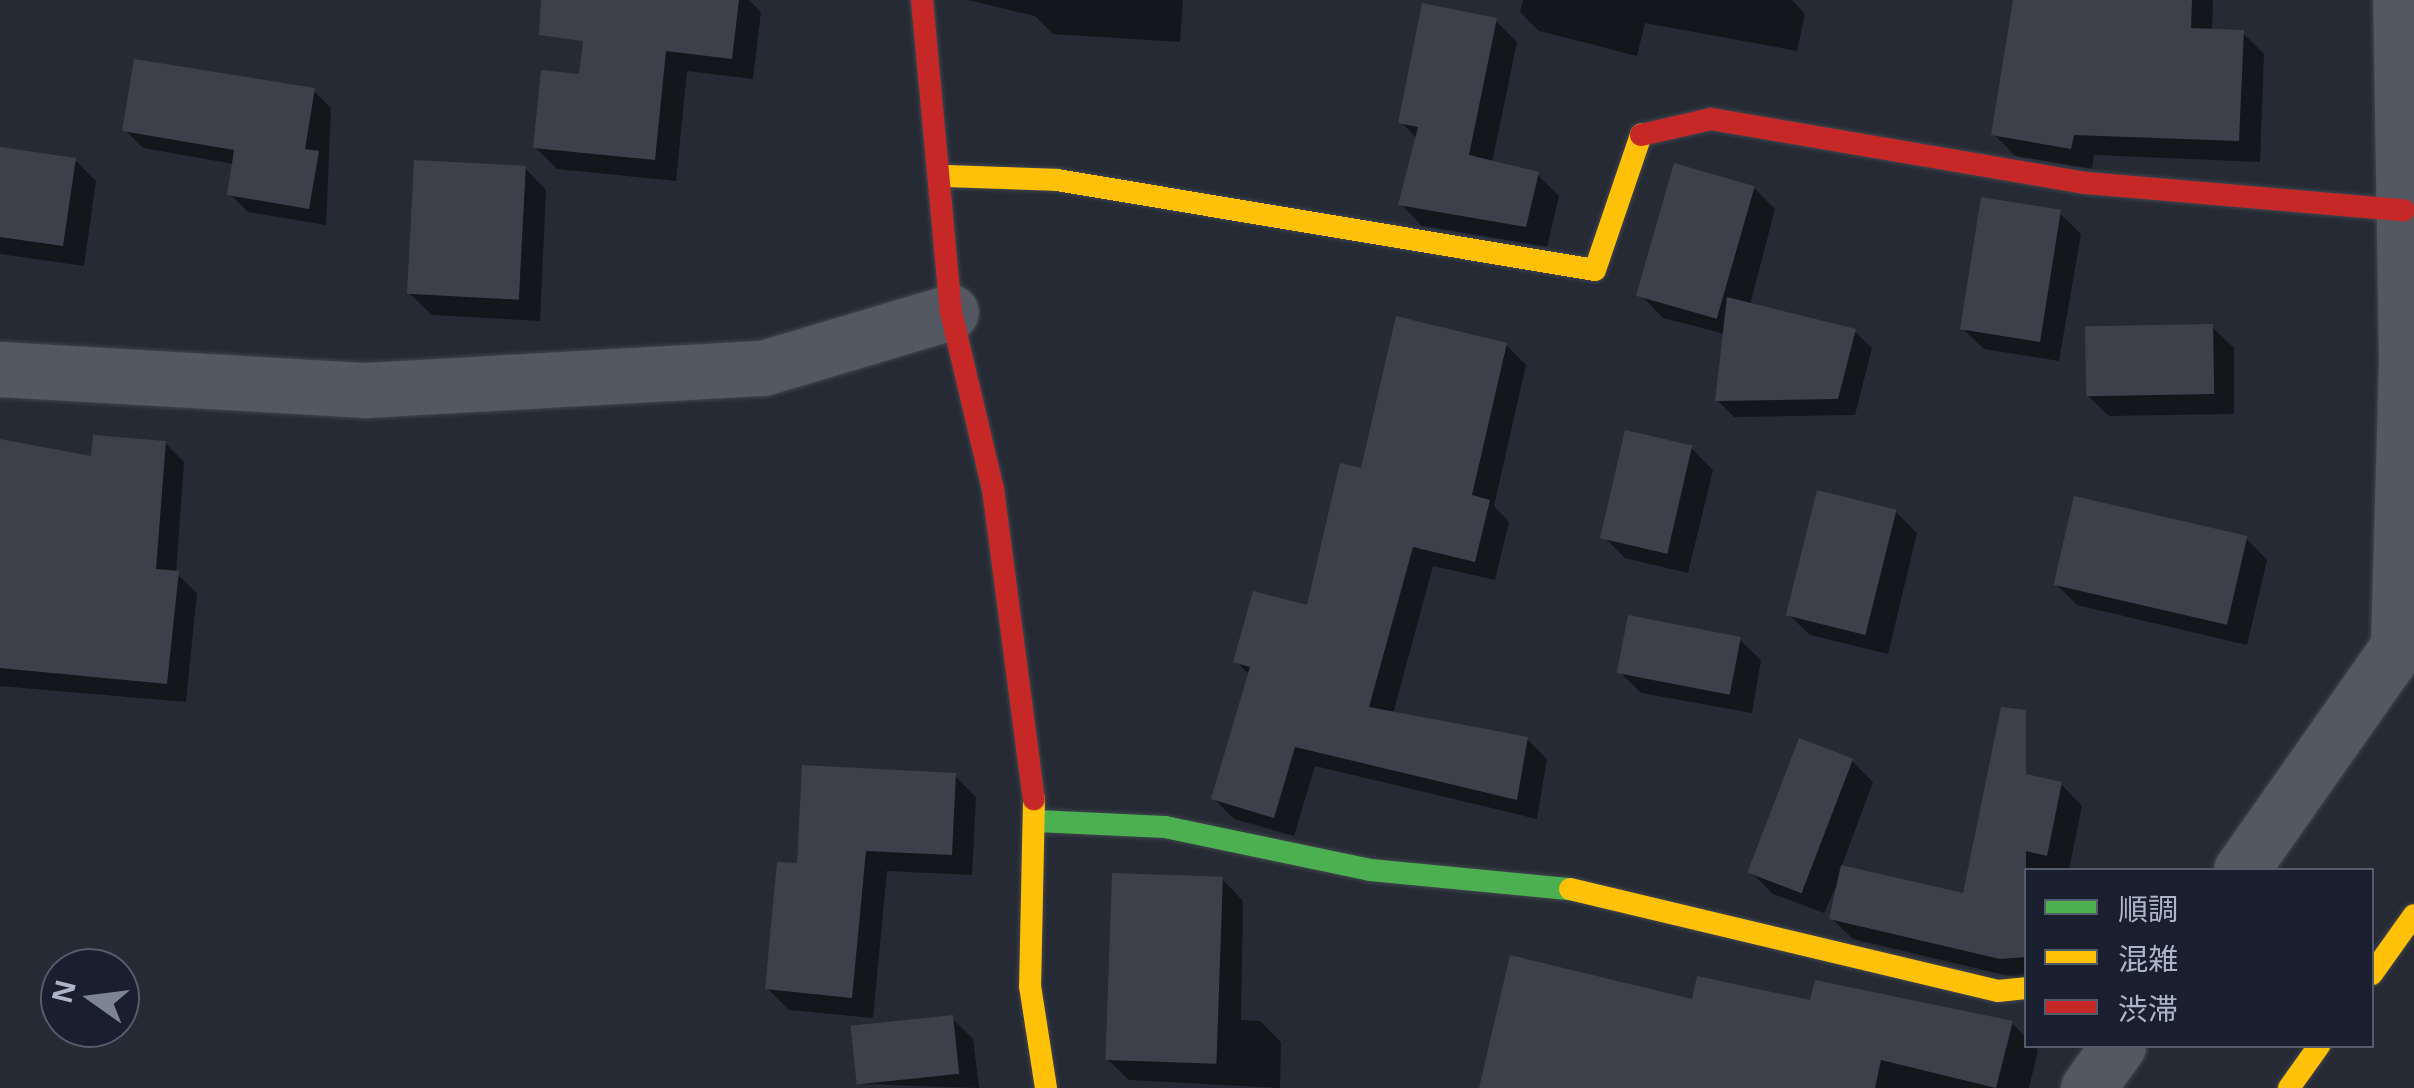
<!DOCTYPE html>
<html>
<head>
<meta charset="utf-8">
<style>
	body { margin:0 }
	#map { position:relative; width:2414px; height:1088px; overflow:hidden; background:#252a34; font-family:"Noto Sans","Noto Sans JP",sans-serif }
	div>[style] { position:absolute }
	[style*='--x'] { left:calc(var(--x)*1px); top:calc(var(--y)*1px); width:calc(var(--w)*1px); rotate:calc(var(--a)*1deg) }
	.shadow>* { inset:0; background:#0007 }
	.building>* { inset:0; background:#3d404a; transform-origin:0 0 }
	.roads { filter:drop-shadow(0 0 2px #41454d) drop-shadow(0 0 2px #41454d) }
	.street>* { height:55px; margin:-27.5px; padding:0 27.5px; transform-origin:27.5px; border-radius:27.5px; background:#545862 }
	.fast>* { height:22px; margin:-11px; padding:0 11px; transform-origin:11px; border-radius:11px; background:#4caf50 }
	.slow>* { height:22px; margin:-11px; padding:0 11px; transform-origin:11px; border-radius:11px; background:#ffc107 }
	.jam>* { height:22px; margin:-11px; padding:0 11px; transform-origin:11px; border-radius:11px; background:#c62828 }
	span { translate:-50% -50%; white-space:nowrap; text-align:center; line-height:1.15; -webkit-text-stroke:8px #191f2e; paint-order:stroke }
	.legend { position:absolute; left:2024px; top:868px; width:350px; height:180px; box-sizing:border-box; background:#191f2e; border:2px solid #545b6b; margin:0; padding:12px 18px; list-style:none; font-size:30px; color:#adb4c7 }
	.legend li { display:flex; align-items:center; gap:20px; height:50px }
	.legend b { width:50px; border:2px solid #545b6b }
	.north { position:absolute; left:40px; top:948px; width:100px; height:100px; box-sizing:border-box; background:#191f2e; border:2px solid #545b6b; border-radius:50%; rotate:284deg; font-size:28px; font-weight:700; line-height:40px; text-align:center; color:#adb4c7 }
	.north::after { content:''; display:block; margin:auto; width:35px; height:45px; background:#7d8494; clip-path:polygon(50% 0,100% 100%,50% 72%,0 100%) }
</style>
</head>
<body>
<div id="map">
	<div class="shadow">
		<i style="clip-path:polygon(590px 0,749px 0,761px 12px,753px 79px,687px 71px,676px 181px,557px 169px,535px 147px,581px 76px)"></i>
		<i style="clip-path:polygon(968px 0,1183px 0,1180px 42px,1053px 34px,1035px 16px)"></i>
		<i style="clip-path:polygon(1523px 0,1792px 0,1805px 14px,1797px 51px,1645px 23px,1637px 56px,1539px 31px,1520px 12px)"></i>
		<i style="clip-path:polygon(2016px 0,2213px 0,2212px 31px,2243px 33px,2264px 54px,2260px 162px,2094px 155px,2092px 169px,2015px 156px,1994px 134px)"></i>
		<i style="clip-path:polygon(1496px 21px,1517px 42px,1492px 163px,1538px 175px,1559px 196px,1547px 247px,1422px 226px,1401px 204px,1417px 139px,1401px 122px)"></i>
		<i style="clip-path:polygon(313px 90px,331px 108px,326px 225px,248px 212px,230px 194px,234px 164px,143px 148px,125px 130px)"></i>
		<i style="clip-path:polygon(0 149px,75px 160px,96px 181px,84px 266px,0 254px)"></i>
		<i style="clip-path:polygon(525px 168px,546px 190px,540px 321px,432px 315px,410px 294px)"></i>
		<i style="clip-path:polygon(1754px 188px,1775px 209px,1750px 305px,1854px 331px,1872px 348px,1855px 415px,1734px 417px,1717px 400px,1725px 334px,1663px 318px,1642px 296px)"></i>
		<i style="clip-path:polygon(2059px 213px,2081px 234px,2059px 361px,1984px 349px,1962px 328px)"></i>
		<i style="clip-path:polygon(2212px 327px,2234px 348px,2234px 414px,2109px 416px,2087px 395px)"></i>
		<i style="clip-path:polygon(1506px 345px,1526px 365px,1494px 506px,1509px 522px,1495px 580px,1433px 566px,1393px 714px,1527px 739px,1547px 759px,1537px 819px,1315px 766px,1294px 836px,1234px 819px,1213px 798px,1250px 676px,1236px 661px,1309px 609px,1363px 471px)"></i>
		<i style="clip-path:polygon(0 442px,94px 459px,165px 443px,184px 462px,176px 573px,197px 593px,186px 702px,0 686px)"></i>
		<i style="clip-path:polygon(1691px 448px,1713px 470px,1688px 573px,1625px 558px,1604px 537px)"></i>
		<i style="clip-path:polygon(1896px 512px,1917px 533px,1888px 654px,1810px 635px,1788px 614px)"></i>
		<i style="clip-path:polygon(2246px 538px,2267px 560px,2247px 645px,2077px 605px,2056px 584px)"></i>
		<i style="clip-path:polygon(1739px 639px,1761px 660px,1752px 713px,1641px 693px,1620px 672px)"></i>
		<i style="clip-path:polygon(1852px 761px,1873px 782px,1841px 868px,1965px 896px,2061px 784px,2082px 806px,2069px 870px,2026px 870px,2026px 980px,1853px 939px,1831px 918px,1840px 878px,1824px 913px,1773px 894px,1752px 873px)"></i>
		<i style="clip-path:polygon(955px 776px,976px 797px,972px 875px,887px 871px,873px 1018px,789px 1010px,767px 988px,799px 866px)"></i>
		<i style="clip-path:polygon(1222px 879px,1243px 901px,1241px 1020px,1260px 1021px,1281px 1042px,1280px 1088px,1129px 1080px,1107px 1059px)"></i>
		<i style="clip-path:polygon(1812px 1003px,2012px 1023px,2038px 1050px,2029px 1088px,1481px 1088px)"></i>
		<i style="clip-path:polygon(952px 1018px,973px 1039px,979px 1088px,859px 1084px)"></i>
	</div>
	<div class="building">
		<i style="clip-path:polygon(541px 0,739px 0,732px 59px,666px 51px,655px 160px,533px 148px,541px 70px,579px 74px,583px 41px,539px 35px)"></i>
		<i style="clip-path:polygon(2013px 0,2192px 0,2191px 28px,2244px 30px,2239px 141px,2074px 135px,2071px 149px,1991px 135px)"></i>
		<i style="clip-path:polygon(1422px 3px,1497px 18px,1469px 155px,1539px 172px,1526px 227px,1398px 205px,1418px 127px,1398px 123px)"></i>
		<i style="clip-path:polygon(134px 59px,315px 88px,305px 149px,319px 151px,309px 209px,227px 195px,234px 150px,122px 131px)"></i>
		<i style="clip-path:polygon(0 147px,76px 158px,63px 246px,0 237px)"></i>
		<i style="left:414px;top:160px;width:112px;height:134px;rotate:3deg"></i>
		<i style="left:1674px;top:163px;width:84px;height:138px;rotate:16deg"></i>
		<i style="left:1981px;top:197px;width:81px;height:134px;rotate:9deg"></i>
		<i style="clip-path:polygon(1727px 297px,1856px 329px,1838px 399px,1715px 401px)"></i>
		<i style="clip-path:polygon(1396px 316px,1507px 343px,1472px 495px,1490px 500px,1475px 562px,1413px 547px,1369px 707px,1528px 737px,1517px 800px,1295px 747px,1274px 818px,1211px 799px,1250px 667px,1233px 662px,1253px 591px,1307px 605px,1340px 463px,1361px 468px)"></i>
		<i style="left:2213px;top:324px;width:70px;height:128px;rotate:89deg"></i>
		<i style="left:1625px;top:430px;width:69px;height:111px;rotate:13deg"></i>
		<i style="clip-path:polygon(93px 435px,166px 441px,156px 569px,179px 571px,167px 684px,0 668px,0 439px,91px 456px)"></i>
		<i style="left:1817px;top:490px;width:82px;height:129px;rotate:14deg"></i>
		<i style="left:2074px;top:496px;width:178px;height:91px;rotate:13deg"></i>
		<i style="left:1628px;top:615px;width:115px;height:59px;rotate:11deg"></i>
		<i style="clip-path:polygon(2001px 707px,2026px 710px,2026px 774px,2062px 782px,2047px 856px,2026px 851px,2026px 957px,2000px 959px,1829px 919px,1841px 865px,1963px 893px)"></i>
		<i style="left:1799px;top:738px;width:58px;height:144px;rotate:21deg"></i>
		<i style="clip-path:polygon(802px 765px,956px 773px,952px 855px,866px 851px,852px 998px,765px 989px,777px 862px,797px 863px)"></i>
		<i style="left:1112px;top:873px;width:111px;height:187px;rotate:2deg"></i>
		<i style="clip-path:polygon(1510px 955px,1692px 999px,1697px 976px,1810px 1000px,1815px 980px,2013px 1021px,1996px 1088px,1881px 1060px,1875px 1088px,1479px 1088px)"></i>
		<i style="left:953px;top:1015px;width:59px;height:103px;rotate:84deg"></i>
	</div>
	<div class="roads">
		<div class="street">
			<i style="--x:0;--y:369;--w:367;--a:3.3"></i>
			<i style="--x:366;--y:390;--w:398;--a:-3.2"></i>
			<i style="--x:763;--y:368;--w:196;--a:-16.6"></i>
			<i style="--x:2398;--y:646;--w:283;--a:-88.4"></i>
			<i style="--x:2406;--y:363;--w:363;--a:-90.9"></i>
			<i style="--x:2241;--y:870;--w:301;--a:-54.9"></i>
			<i style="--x:2088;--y:1088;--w:52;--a:-54.5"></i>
		</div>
		<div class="fast">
			<i style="--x:1037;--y:821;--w:128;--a:2.7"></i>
			<i style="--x:1165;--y:827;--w:210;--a:11.8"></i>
			<i style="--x:1371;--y:870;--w:200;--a:5.5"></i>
		</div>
		<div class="slow">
			<i style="--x:943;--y:176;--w:114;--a:2"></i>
			<i style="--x:1057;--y:180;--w:545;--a:9.5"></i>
			<i style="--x:1595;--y:270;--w:143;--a:-71.2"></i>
			<i style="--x:1034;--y:799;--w:187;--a:91.2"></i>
			<i style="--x:1030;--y:986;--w:103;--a:81.1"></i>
			<i style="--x:1570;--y:889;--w:440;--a:13.4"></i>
			<i style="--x:1998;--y:991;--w:28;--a:-6"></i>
			<i style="--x:2372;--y:974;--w:72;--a:-54.6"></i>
			<i style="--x:2289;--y:1088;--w:52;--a:-54.5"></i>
		</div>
		<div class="jam">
			<i style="--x:922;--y:0;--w:313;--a:84.7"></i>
			<i style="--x:951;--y:312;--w:182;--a:76.7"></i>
			<i style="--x:993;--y:489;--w:313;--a:82.5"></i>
			<i style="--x:1641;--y:135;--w:72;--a:-12.9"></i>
			<i style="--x:1711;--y:119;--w:380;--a:9.7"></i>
			<i style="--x:2086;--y:183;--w:319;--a:4.9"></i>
		</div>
	</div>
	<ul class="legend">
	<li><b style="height:12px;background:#4caf50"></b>順調</li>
	<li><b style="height:12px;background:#ffc107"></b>混雑</li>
	<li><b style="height:12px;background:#c62828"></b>渋滞</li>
	</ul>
	<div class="north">N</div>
</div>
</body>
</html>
